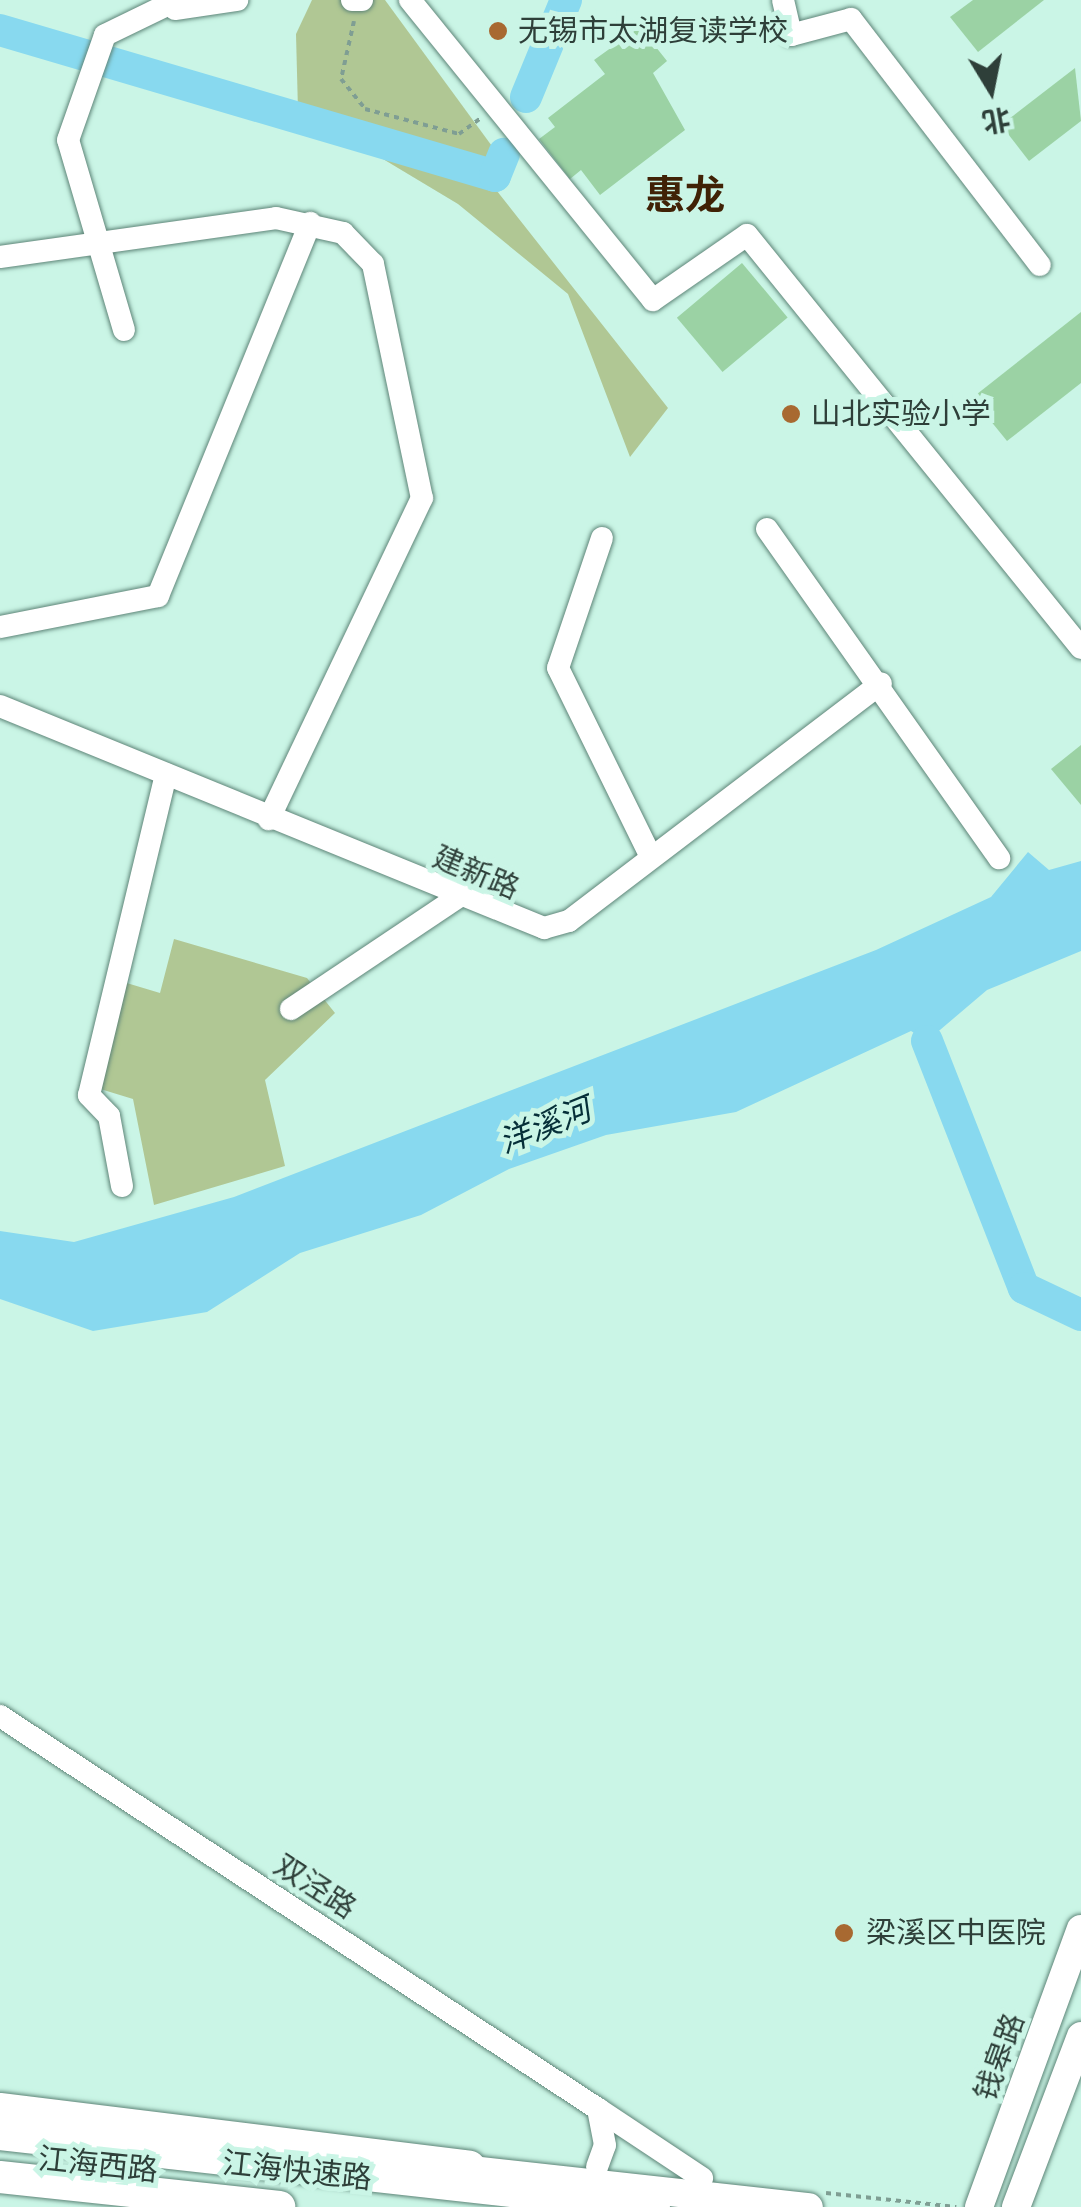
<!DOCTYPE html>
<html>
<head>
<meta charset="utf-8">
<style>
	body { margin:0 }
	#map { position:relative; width:1081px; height:2207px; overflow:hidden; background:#caf5e6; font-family:"Crimson Pro","Noto Sans SC",serif }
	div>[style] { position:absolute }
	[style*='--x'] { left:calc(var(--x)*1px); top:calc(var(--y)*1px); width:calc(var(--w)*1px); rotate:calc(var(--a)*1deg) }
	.green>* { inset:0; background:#b0c794 }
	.water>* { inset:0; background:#88d9ef }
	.river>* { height:32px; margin:-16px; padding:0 16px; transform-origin:16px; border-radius:16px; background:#88d9ef }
	.building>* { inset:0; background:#9bd2a4; transform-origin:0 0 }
	.path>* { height:4px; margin-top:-2px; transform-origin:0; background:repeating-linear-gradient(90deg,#7f9e93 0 5px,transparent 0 10px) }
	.roads { filter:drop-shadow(0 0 2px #5e8578) drop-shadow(0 0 2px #5e8578) }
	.minor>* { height:22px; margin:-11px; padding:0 11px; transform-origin:11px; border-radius:11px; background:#fff }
	.major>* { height:28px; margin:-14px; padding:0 14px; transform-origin:14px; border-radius:14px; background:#fff }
	.highway>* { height:32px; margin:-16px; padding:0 16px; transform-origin:16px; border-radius:16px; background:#fff }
	.dots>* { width:28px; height:28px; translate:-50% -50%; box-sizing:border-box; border:5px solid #caf5e6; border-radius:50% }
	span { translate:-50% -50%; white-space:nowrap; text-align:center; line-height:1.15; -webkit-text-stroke:10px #caf5e6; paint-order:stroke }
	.poi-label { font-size:30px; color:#2e3f39 }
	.left { translate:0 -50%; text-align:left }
	.street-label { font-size:30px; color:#2e3f39 }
	.water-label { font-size:32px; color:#062f38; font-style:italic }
	.district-label { font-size:40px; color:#402206; font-weight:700 }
	.north { position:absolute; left:941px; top:40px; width:100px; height:100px; -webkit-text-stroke:8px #caf5e6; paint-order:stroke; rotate:170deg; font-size:28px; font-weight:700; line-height:40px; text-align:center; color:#2e3f39 }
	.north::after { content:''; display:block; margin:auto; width:35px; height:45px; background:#2e3f39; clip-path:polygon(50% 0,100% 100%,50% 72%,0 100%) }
</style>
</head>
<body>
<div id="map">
	<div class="green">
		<i style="clip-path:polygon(312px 0,385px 0,497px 153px,490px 166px,298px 111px,296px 34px)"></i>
		<i style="clip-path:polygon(378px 156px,493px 186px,668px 408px,630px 457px,568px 294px,458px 204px)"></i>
		<i style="clip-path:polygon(174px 939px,307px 978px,335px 1013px,265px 1080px,285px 1166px,154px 1205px,133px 1099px,97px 1088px,120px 981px,160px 993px)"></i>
	</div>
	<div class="water">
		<i style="clip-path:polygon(1028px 852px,1049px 870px,1081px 861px,1081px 951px,987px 990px,927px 1041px,911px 1031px,736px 1112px,606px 1135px,509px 1169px,421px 1215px,300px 1253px,207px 1312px,93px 1331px,0 1299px,0 1231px,74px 1242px,234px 1197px,876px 950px,991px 897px)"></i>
	</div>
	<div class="river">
		<i style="--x:0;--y:30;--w:516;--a:16.43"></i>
		<i style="--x:495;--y:176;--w:24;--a:-68"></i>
		<i style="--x:526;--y:97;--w:105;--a:-67.6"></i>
		<i style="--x:927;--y:1041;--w:265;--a:68.6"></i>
		<i style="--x:1024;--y:1288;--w:63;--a:25.3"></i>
	</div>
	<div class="building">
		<i style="clip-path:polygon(973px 0,1044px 0,978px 52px,950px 17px)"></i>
		<i style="clip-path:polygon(640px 27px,667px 61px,653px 73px,685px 130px,600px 195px,581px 170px,570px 179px,539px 139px,555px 127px,548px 118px,605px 74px,594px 60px)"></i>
		<i style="clip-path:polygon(1075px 68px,1081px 121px,1029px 161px,1001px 125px)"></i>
		<i style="left:742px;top:263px;width:71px;height:85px;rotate:50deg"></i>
		<i style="clip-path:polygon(1081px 312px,1081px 383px,1007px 441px,972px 398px)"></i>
		<i style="clip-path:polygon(1081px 745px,1081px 805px,1051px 769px)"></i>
	</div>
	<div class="path">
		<i style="--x:354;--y:21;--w:59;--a:102.6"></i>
		<i style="--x:341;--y:79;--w:38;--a:51"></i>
		<i style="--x:365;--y:109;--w:97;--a:14.9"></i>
		<i style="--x:459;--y:134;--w:26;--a:-36"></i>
		<i style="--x:826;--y:2193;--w:131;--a:6.1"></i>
	</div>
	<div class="roads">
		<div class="minor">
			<i style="--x:352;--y:0;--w:10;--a:0"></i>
			<i style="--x:410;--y:0;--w:386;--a:51"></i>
			<i style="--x:653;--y:300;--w:114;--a:-34.7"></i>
			<i style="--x:747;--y:235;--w:531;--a:51.04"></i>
			<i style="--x:783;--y:0;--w:36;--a:77"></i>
			<i style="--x:791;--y:35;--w:62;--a:-14.9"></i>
			<i style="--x:851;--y:19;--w:310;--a:52.5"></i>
			<i style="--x:175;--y:9;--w:63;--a:-8.3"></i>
			<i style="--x:0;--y:257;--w:279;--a:-8"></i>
			<i style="--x:276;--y:218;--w:69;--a:12.6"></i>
			<i style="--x:343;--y:233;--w:43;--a:45.9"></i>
			<i style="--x:373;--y:264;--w:239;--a:78.2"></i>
			<i style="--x:422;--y:498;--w:356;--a:115.5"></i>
			<i style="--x:124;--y:330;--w:198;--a:-106.4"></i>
			<i style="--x:68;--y:140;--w:111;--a:-70.6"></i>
			<i style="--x:105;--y:35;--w:80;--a:-25.9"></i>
			<i style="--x:767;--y:529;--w:403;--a:54.8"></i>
			<i style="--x:602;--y:538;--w:137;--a:108.7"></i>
			<i style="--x:558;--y:668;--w:211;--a:63.8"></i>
			<i style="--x:0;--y:627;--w:161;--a:-11.1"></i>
			<i style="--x:158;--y:596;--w:403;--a:-67.8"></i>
			<i style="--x:0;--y:706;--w:588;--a:22.2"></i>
			<i style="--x:544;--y:928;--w:26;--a:-16"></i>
			<i style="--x:569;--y:921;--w:392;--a:-37.3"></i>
			<i style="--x:291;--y:1009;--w:200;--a:-33.8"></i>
			<i style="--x:122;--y:1186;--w:71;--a:-100.5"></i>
			<i style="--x:109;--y:1116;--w:29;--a:-134"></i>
			<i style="--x:89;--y:1095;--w:330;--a:-76.5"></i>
			<i style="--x:0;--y:1716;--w:716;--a:33.31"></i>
			<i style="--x:597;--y:2167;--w:23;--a:-70"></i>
			<i style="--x:605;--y:2145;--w:37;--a:-101"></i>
			<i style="--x:598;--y:2109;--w:125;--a:33.6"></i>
		</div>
		<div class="major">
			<i style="--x:453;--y:2168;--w:358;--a:6.3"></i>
			<i style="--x:979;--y:2207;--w:296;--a:-69.9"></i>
			<i style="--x:1016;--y:2207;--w:183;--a:-69.2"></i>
		</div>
		<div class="highway">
			<i style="--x:0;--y:2109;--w:473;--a:7"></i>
			<i style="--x:0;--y:2134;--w:658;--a:6.37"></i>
			<i style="--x:0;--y:2177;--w:281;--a:6.1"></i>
		</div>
	</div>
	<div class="dots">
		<i style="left:498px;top:31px;background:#a86931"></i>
		<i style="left:791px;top:414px;background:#a86931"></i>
		<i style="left:844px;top:1933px;background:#a86931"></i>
	</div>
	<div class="poi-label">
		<span class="left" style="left:518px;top:31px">无锡市太湖复读学校</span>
		<span class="left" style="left:811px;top:414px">山北实验小学</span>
		<span class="left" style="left:866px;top:1933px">梁溪区中医院</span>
	</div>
	<div class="street-label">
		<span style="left:476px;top:873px;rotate:23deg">建新路</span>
		<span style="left:315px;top:1887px;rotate:33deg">双泾路</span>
		<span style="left:1000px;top:2057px;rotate:-70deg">钱皋路</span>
		<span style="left:98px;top:2165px;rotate:6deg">江海西路</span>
		<span style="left:297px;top:2171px;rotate:6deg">江海快速路</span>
	</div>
	<div class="water-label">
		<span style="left:545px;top:1126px;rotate:-22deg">洋溪河</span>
	</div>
	<div class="district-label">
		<span style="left:685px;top:196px">惠龙</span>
	</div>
	<div class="north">北</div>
</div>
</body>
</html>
